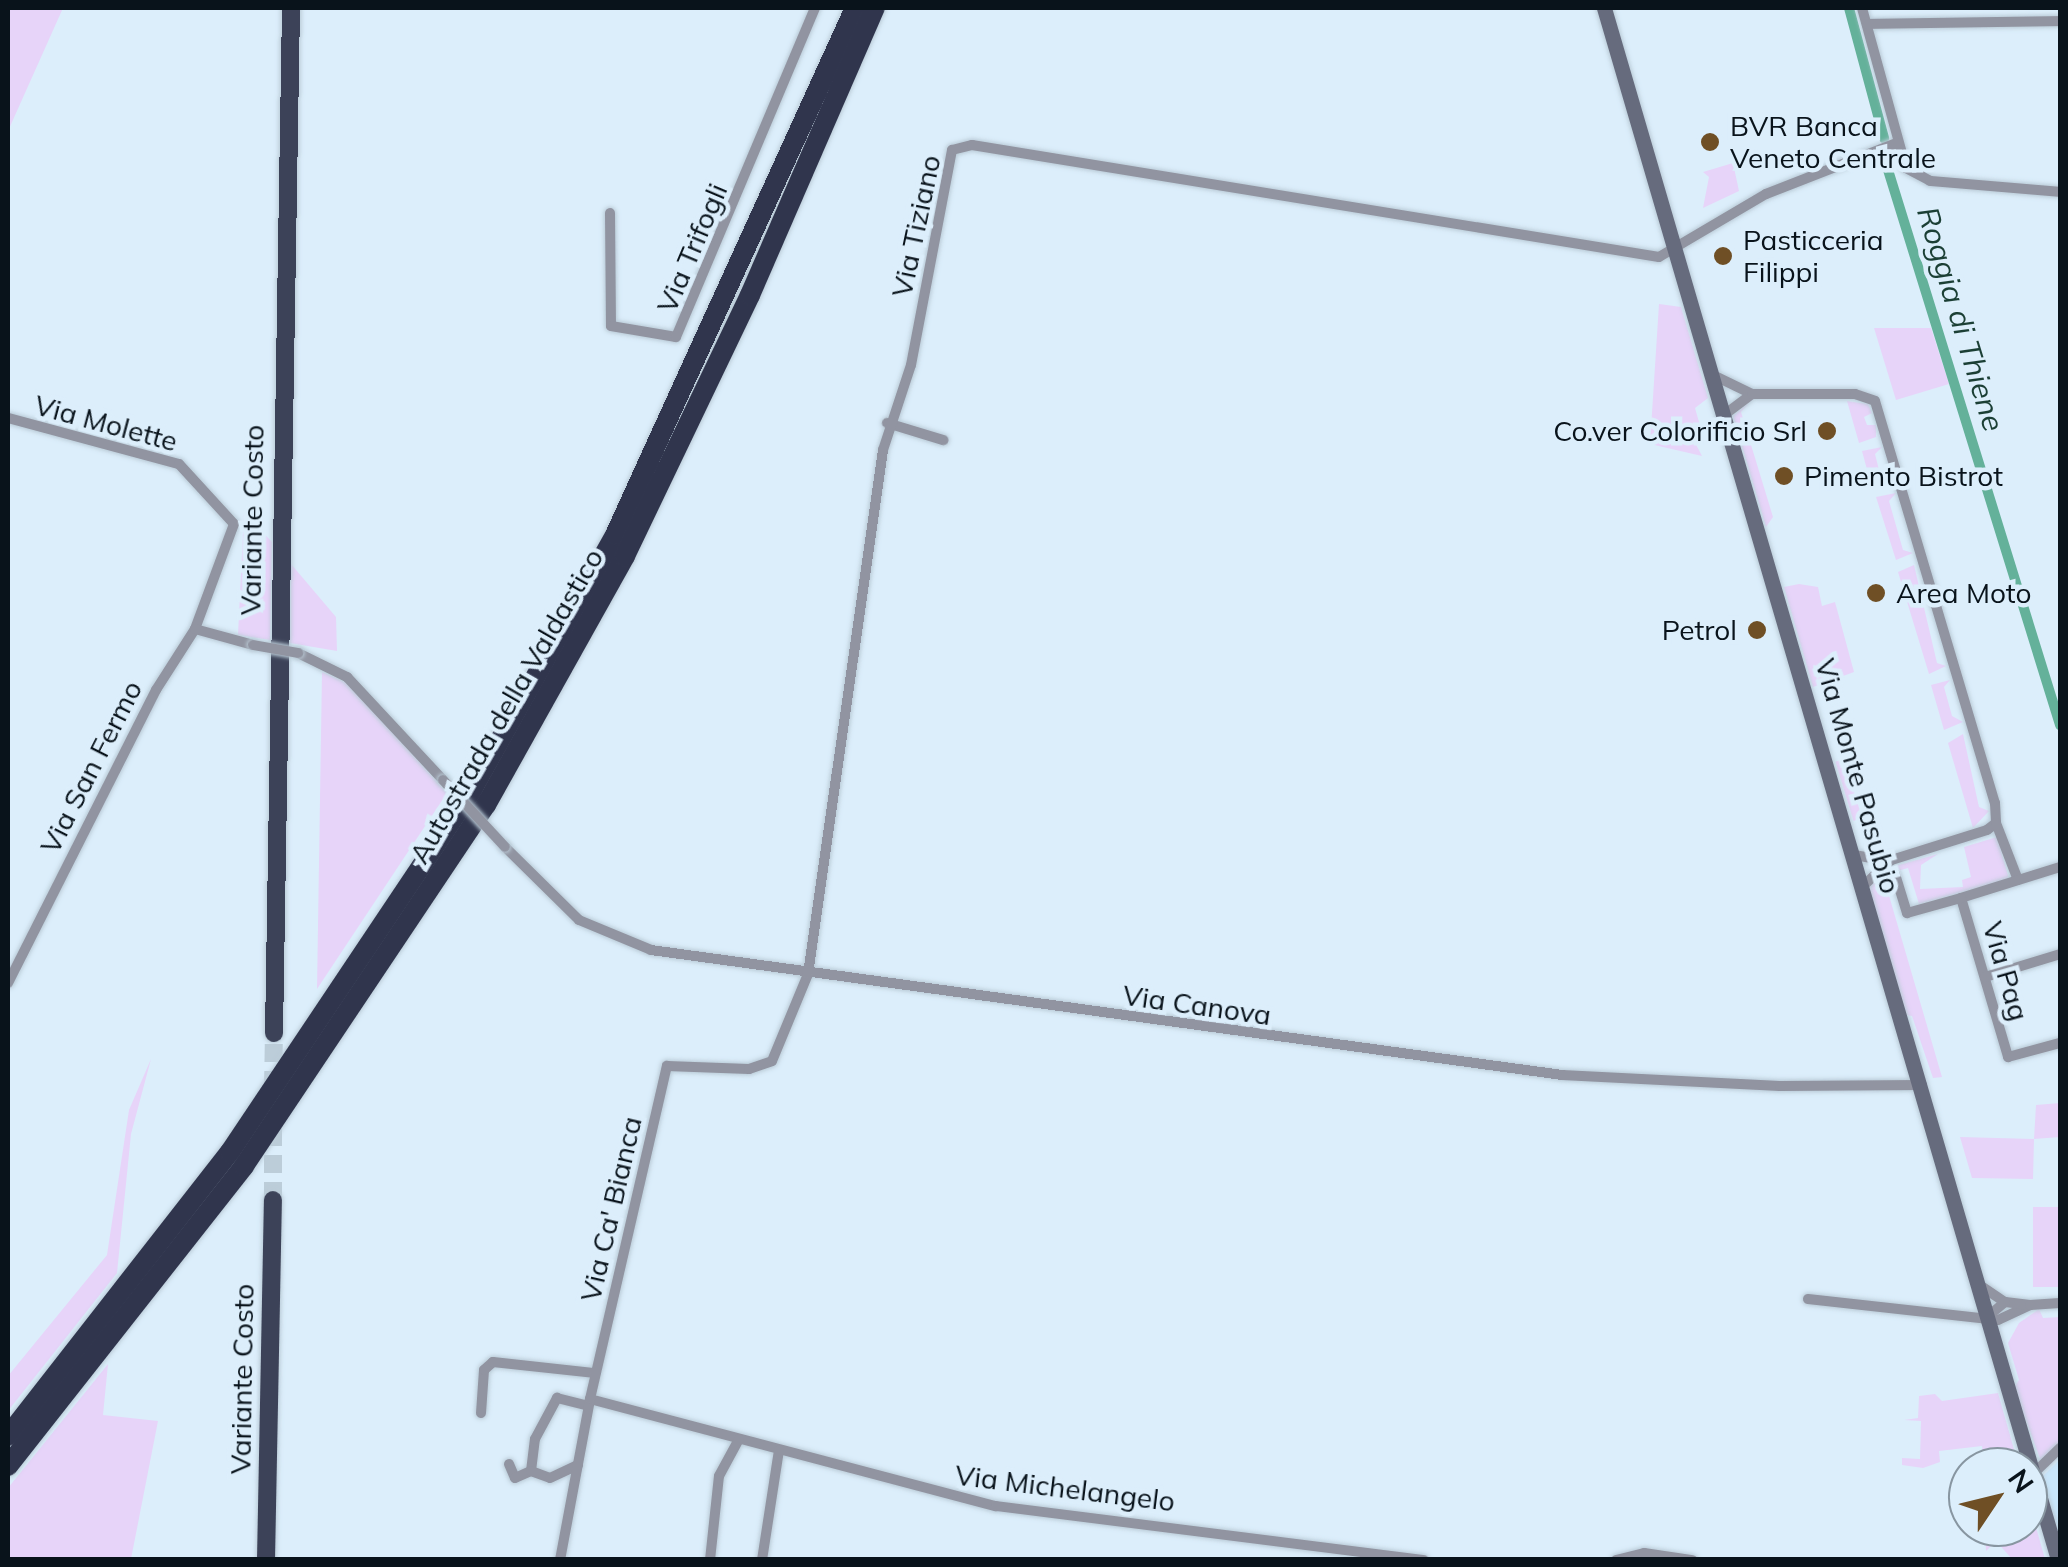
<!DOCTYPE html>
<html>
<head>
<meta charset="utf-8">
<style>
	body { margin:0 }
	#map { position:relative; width:2068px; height:1567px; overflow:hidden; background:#dceefb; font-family:Mulish,sans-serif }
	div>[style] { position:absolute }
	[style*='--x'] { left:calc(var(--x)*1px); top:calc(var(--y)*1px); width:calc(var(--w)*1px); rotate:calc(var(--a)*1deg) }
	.built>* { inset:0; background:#c9e6fb }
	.green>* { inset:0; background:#e7d4f9; transform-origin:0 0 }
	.canal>* { height:10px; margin:-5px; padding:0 5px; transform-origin:5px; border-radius:5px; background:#64b19a }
	.trunk-tunnel>* { height:18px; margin-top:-9px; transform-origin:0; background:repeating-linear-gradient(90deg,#bccdd9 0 18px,transparent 0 27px) }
	.roads { filter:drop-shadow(0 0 2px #bacbd7) drop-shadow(0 0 2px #bacbd7) }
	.minor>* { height:10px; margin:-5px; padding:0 5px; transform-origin:5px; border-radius:5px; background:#9194a1 }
	.secondary>* { height:15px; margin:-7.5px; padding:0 7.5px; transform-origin:7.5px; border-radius:7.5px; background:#666b7d }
	.trunk>* { height:18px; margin:-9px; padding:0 9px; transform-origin:9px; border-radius:9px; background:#3c4258 }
	.motorway>* { height:20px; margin:-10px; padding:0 10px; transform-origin:10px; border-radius:10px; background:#30354d }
	.bridges { filter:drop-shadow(0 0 2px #bacbd7) drop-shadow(0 0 2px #bacbd7) }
	.minor-bridge>* { height:10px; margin:-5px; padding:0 5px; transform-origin:5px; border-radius:5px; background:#9194a1 }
	.dots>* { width:28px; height:28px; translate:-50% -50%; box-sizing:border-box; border:5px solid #dceefb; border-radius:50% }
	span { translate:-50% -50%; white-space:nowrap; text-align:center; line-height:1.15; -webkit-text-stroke:9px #dceefb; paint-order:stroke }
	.poi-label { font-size:28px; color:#09131b }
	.left { translate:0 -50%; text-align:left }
	.right { translate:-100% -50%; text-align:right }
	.street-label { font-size:28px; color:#09131b }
	.water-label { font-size:30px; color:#1b3f35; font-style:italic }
	.frame { position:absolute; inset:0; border:10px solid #09131b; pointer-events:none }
	.north { position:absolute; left:1948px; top:1447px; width:100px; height:100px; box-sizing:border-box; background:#dceefb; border:2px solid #8896a1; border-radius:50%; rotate:55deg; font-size:28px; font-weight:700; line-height:40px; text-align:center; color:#09131b }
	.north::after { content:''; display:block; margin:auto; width:35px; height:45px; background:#6f4f25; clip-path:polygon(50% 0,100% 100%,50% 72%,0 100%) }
</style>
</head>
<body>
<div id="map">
	<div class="built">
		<i style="clip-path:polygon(2060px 1459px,2060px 1541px,2042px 1477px)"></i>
	</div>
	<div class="green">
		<i style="clip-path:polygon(8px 8px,63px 8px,8px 131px)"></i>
		<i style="clip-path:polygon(1733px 163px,1739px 191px,1703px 208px,1709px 177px,1703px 172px)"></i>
		<i style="clip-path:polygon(1659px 304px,1681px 307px,1708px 398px,1695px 408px,1701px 429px,1690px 433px,1702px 456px,1650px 444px)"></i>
		<i style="clip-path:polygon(1874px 328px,1931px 328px,1949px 384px,1896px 400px)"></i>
		<i style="clip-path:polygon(1847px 401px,1868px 404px,1872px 413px,1864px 417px,1867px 425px,1876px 425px,1876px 437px,1859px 443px)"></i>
		<i style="clip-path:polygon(1750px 402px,1741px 412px,1773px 517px,1766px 527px,1733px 416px)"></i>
		<i style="clip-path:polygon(1882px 447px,1875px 454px,1879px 470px,1892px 479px,1872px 488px,1862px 451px)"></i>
		<i style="clip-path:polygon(1896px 493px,1889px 501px,1903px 550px,1913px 553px,1896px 560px,1876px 497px)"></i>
		<i style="clip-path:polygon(244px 512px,272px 542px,270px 640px,238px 635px)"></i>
		<i style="clip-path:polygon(291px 564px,336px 617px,337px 651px,290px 643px)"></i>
		<i style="clip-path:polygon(1914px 565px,1937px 663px,1946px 666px,1929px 674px,1898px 572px)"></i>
		<i style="clip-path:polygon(1799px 584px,1818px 587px,1822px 606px,1835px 602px,1854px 672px,1813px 687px,1784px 587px)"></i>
		<i style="clip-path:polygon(322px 672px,347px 683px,447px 793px,317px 989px)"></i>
		<i style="clip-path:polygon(1950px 680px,1944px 687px,1952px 716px,1963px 722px,1944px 730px,1931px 685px)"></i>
		<i style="clip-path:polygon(1963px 734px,1979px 807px,1989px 811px,1973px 828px,1948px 743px)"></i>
		<i style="left:1844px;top:759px;width:62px;height:9px;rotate:73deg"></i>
		<i style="clip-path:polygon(1997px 837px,2009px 879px,1919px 904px,1908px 868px,1883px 875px,1942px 1077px,1933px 1078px,1912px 1016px,1906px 1015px,1869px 888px,1881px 870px,1938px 854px,1921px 865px,1920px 889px,1963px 887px,1962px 880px,1971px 877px,1964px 847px)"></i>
		<i style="clip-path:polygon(151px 1059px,131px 1134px,117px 1273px,8px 1411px,8px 1376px,107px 1255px,129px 1110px)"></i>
		<i style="clip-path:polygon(2060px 1103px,2060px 1137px,2034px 1139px,2033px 1179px,1972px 1178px,1960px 1137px,2034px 1139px,2036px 1105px)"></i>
		<i style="left:2060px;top:1207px;width:80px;height:27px;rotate:90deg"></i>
		<i style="clip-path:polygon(2039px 1309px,2043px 1318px,2060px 1317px,2060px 1442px,2041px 1461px,2014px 1388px,2019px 1380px,2008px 1343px,2019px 1323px)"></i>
		<i style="clip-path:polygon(108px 1364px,103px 1415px,158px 1421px,131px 1559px,8px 1559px,8px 1488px)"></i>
		<i style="clip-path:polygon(1998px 1393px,2019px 1467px,1985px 1467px,1982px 1446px,1939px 1451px,1940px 1462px,1923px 1468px,1902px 1465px,1902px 1458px,1920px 1459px,1921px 1421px,1904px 1420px,1918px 1418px,1919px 1396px,1935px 1394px,1942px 1401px)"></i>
		<i style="clip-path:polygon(2028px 1499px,2045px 1559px,2012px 1559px,1996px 1541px,1986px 1551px,1985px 1527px,2028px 1527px)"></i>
	</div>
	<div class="canal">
		<i style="--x:1849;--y:8;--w:135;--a:74.9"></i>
		<i style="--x:1884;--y:157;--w:595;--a:72.78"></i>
	</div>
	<div class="trunk-tunnel">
		<i style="--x:273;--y:1089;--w:56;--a:-89"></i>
		<i style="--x:273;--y:1200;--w:80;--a:-90"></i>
	</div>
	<div class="roads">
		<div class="minor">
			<i style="--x:1862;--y:8;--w:166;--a:74.6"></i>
			<i style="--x:1906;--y:168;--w:27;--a:28"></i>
			<i style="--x:1930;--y:181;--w:130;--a:4.8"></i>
			<i style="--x:1867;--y:24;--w:193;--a:-0.9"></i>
			<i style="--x:610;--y:213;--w:113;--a:89.5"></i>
			<i style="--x:611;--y:326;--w:66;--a:9.6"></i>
			<i style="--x:676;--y:337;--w:357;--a:-67.1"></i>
			<i style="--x:1717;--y:377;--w:39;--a:26"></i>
			<i style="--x:1728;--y:412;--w:30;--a:-37"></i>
			<i style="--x:1752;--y:394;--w:103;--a:0"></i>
			<i style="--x:1855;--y:394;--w:21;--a:19"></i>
			<i style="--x:1875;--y:401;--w:420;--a:73.4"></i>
			<i style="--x:1995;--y:803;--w:20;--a:87"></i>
			<i style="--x:1996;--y:823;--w:11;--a:142"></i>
			<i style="--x:1987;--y:830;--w:101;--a:162.6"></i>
			<i style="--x:1891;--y:860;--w:38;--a:137"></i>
			<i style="--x:8;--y:418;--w:177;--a:15.1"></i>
			<i style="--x:179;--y:464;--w:81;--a:47.5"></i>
			<i style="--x:234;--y:524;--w:112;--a:110.4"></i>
			<i style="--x:195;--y:629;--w:72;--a:122.6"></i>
			<i style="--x:156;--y:690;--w:328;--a:116.8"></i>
			<i style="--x:887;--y:423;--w:59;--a:16.9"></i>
			<i style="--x:195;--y:629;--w:60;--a:15.4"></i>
			<i style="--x:298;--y:653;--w:55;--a:26.1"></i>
			<i style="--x:347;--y:677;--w:141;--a:47"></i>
			<i style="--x:1996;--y:823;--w:61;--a:68.9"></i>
			<i style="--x:505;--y:847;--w:104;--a:44.6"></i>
			<i style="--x:579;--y:920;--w:78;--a:22.6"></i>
			<i style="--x:651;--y:950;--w:920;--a:7.81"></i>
			<i style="--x:1562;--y:1075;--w:218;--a:2.9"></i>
			<i style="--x:1780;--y:1086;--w:142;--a:-0.4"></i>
			<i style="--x:1854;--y:855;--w:34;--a:10"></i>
			<i style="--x:2060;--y:867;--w:104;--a:162.6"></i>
			<i style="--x:1961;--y:898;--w:166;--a:73.5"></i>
			<i style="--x:2008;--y:1057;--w:54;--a:-15.1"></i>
			<i style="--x:1895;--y:874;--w:41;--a:72.9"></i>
			<i style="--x:1907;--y:913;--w:56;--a:-15.5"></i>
			<i style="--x:1985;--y:977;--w:78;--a:-17"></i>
			<i style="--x:1978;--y:1284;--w:32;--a:34"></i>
			<i style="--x:1808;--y:1299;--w:191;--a:6.3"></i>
			<i style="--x:1998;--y:1320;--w:35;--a:-25"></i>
			<i style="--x:2030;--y:1305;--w:25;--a:-173"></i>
			<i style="--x:2005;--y:1302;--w:23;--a:140"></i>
			<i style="--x:2030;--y:1305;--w:30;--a:-4"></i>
			<i style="--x:590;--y:1399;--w:420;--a:14.8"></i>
			<i style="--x:996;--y:1506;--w:431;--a:7.2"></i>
			<i style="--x:481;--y:1413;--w:43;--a:-86"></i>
			<i style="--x:484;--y:1370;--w:12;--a:-42"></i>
			<i style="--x:493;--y:1362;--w:103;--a:6.2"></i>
			<i style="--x:509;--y:1464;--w:15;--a:67"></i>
			<i style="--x:515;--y:1478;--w:17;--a:-24"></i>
			<i style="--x:531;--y:1471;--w:32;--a:-83"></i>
			<i style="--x:535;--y:1439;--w:47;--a:-61.8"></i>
			<i style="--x:557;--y:1398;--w:32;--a:14"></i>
			<i style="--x:531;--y:1471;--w:20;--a:20"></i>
			<i style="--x:550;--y:1478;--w:31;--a:-25"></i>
			<i style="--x:2033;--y:1474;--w:37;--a:-44"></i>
			<i style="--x:560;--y:1560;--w:164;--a:-79.4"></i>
			<i style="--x:590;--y:1399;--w:342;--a:-77"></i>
			<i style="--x:667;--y:1066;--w:82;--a:2.1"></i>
			<i style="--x:749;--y:1069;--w:24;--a:-19"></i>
			<i style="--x:772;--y:1061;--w:94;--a:-67.5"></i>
			<i style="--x:808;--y:974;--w:529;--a:-81.85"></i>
			<i style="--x:883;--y:450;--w:89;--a:-71.8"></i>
			<i style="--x:911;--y:365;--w:219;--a:-79.2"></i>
			<i style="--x:952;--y:150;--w:21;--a:-14"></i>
			<i style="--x:972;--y:145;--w:696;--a:9.26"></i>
			<i style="--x:1659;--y:257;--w:124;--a:-30.5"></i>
			<i style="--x:1766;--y:194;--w:141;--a:-21.3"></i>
			<i style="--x:710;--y:1560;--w:84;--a:-83.9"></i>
			<i style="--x:719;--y:1476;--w:42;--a:-61.6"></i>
			<i style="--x:762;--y:1560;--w:111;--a:-81.2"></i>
			<i style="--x:1616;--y:1560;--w:29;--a:-14"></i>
			<i style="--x:1644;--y:1553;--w:49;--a:8.3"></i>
		</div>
		<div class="secondary">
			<i style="--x:1604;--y:8;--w:1617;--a:73.69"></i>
		</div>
		<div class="trunk">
			<i style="--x:274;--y:1033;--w:1025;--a:-89.05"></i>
			<i style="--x:266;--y:1560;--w:360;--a:-88.9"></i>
		</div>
		<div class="motorway">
			<i style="--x:8;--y:1436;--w:360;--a:-52"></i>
			<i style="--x:230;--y:1152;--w:435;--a:-56.2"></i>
			<i style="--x:472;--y:790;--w:292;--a:-60.7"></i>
			<i style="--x:615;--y:535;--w:579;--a:-65.52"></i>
			<i style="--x:8;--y:1466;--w:382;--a:-51.8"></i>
			<i style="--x:244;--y:1166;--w:435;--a:-56.2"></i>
			<i style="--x:486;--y:805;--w:285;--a:-60.8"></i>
			<i style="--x:625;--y:556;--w:289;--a:-64.4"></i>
			<i style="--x:750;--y:295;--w:313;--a:-66.5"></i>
		</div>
	</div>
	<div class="bridges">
		<div class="minor-bridge">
			<i style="--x:253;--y:645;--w:46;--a:10.1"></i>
			<i style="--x:443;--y:780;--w:91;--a:47.2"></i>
		</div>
	</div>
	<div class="dots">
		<i style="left:1710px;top:142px;background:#6f4f25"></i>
		<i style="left:1723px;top:256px;background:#6f4f25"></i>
		<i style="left:1827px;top:431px;background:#6f4f25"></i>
		<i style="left:1784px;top:476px;background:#6f4f25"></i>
		<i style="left:1876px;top:593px;background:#6f4f25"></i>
		<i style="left:1757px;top:630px;background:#6f4f25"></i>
	</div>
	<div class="poi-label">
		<span class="left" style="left:1730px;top:142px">BVR Banca<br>Veneto Centrale</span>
		<span class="left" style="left:1743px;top:256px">Pasticceria<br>Filippi</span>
		<span class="right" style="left:1807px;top:431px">Co.ver Colorificio Srl</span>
		<span class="left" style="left:1804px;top:476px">Pimento Bistrot</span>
		<span class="left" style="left:1896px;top:593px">Area Moto</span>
		<span class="right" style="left:1737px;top:630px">Petrol</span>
	</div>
	<div class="street-label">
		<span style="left:916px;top:226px;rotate:-78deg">Via Tiziano</span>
		<span style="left:692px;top:248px;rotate:-67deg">Via Trifogli</span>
		<span style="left:106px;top:423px;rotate:15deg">Via Molette</span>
		<span style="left:252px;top:520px;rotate:-89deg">Variante Costo</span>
		<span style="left:506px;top:706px;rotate:-60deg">Autostrada della Valdastico</span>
		<span style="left:91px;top:767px;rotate:-63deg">Via San Fermo</span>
		<span style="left:1858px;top:776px;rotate:74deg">Via Monte Pasubio</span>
		<span style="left:2006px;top:971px;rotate:74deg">Via Pag</span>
		<span style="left:1197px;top:1005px;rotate:8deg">Via Canova</span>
		<span style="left:611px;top:1209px;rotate:-77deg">Via Ca' Bianca</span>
		<span style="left:242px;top:1379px;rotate:-89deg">Variante Costo</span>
		<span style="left:1065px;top:1488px;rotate:7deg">Via Michelangelo</span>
	</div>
	<div class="water-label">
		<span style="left:1961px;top:319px;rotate:73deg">Roggia di Thiene</span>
	</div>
	<div class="frame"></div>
	<div class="north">N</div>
</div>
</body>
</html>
